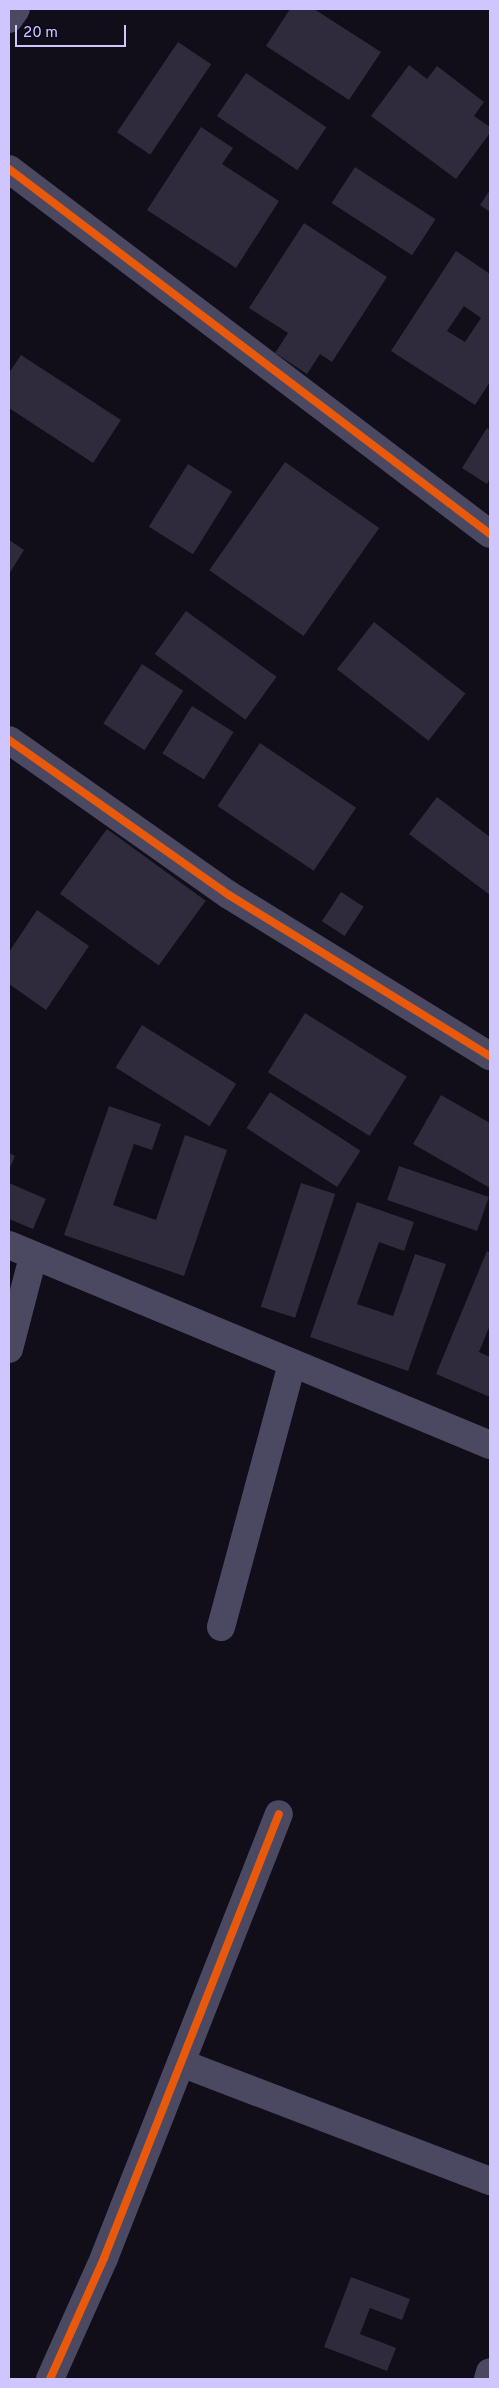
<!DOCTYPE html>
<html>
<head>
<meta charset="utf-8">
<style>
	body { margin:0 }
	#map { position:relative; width:499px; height:2388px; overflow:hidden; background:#110e19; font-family:Overpass,sans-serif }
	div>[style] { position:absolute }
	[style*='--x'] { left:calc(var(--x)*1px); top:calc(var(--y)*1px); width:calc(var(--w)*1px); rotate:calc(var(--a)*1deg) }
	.building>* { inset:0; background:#2f2a3c; transform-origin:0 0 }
	.street>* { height:28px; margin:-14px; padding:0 14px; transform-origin:14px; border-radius:14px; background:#4b4962 }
	.cycleway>* { height:8px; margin:-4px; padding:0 4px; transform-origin:4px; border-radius:4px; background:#e8590c }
	span { translate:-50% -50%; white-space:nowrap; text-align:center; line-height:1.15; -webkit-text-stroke:4px #0e0a1d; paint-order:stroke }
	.frame { position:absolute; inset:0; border:10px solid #cfc6ff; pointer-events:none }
	.scale { position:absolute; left:15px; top:25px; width:111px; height:22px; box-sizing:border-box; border:2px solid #cfc6ff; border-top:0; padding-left:6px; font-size:15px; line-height:18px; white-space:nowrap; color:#cfc6ff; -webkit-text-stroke:4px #0e0a1d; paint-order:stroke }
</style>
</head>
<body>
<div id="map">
	<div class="building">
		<i style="clip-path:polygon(290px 9px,314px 9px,381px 52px,349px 100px,266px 46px)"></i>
		<i style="left:178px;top:42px;width:40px;height:109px;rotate:34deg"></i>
		<i style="clip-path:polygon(409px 65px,427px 79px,437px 66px,484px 102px,474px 116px,490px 127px,490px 133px,456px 179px,371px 116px)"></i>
		<i style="left:246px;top:73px;width:97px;height:52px;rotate:34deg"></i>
		<i style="clip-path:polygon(201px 127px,233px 148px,222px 164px,279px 201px,236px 268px,147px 210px)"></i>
		<i style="left:355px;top:167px;width:96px;height:43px;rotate:33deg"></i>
		<i style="clip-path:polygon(490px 190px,490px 212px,480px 205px)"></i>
		<i style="clip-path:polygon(304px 223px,387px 277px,332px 362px,320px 354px,307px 374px,275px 353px,288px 333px,249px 308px)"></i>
		<i style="clip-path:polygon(evenodd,456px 251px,490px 274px,490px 382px,475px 405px,391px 351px,456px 251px,464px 306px,481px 318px,465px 342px,447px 331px,464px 306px)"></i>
		<i style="clip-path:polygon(21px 355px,121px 420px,93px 463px,9px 408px,9px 373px)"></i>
		<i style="clip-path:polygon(487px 428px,490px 430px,490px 478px,487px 484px,462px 468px)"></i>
		<i style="left:285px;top:462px;width:115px;height:132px;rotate:35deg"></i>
		<i style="left:188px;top:464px;width:52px;height:74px;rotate:32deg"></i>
		<i style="clip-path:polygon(9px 540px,24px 550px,9px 574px)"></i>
		<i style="left:186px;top:611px;width:112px;height:53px;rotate:36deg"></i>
		<i style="left:374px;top:622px;width:116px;height:60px;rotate:38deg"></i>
		<i style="left:142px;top:664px;width:49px;height:71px;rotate:33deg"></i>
		<i style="left:192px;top:706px;width:49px;height:56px;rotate:32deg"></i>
		<i style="left:260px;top:743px;width:116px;height:76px;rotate:34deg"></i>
		<i style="clip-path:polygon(437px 797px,490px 837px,490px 895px,409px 834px)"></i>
		<i style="left:107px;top:829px;width:122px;height:80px;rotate:36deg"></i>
		<i style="left:341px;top:892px;width:27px;height:35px;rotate:33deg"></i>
		<i style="clip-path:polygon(37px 910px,89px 946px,46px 1010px,9px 984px,9px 952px)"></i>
		<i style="left:305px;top:1013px;width:120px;height:70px;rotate:32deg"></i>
		<i style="left:142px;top:1025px;width:111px;height:50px;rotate:32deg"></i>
		<i style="left:270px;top:1092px;width:108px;height:43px;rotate:33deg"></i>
		<i style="clip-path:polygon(441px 1095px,490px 1123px,490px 1188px,413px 1144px)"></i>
		<i style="clip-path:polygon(109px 1106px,161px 1124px,152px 1150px,134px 1144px,113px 1205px,156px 1220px,185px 1135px,227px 1150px,184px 1276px,64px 1235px)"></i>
		<i style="clip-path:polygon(9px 1153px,15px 1156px,9px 1170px)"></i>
		<i style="left:399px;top:1166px;width:95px;height:36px;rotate:19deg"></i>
		<i style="clip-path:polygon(9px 1183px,46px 1199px,33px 1229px,9px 1219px)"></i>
		<i style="left:301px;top:1183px;width:36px;height:130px;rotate:18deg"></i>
		<i style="clip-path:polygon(357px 1202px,414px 1222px,404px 1251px,379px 1242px,357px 1304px,393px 1316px,415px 1254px,446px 1264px,408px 1371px,310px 1337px)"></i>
		<i style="clip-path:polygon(487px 1251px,490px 1253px,490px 1325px,479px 1352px,490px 1357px,490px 1397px,436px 1374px)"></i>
		<i style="clip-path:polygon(351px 2277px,410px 2299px,402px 2320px,370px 2308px,360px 2334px,396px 2348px,387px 2371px,324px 2347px)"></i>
	</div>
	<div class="street">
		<i style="--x:9;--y:19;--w:12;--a:-55"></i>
		<i style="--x:9;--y:169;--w:604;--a:37.19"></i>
		<i style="--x:9;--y:740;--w:269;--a:35.2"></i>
		<i style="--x:229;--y:895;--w:307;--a:31.7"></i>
		<i style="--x:9;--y:1245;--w:521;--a:22.58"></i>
		<i style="--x:9;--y:1349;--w:95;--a:-75.4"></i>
		<i style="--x:221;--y:1627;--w:272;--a:-74.9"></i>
		<i style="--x:181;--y:2063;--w:331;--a:20.9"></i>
		<i style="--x:50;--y:2379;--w:133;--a:-65.9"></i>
		<i style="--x:104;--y:2258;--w:477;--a:-68.5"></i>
		<i style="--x:488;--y:2379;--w:7;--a:-74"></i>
	</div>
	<div class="cycleway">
		<i style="--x:9;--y:169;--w:604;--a:37.19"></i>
		<i style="--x:9;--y:740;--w:269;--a:35.2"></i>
		<i style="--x:229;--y:895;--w:307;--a:31.7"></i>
		<i style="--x:50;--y:2379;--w:133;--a:-65.9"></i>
		<i style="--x:104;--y:2258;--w:477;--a:-68.5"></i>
	</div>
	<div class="frame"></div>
	<div class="scale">20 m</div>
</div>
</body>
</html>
